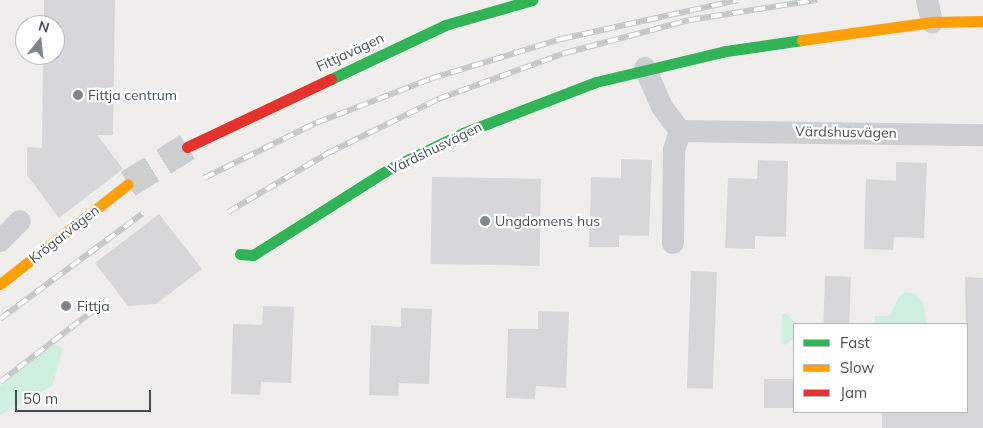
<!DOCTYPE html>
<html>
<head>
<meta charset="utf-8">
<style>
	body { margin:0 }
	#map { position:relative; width:983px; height:428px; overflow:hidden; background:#efeeed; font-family:Mulish,sans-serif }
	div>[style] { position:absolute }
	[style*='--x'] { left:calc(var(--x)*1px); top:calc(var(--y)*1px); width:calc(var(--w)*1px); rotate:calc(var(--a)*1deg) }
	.green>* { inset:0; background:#d0f0df }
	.building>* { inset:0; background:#d7d7d9; transform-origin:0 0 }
	.secondary-tunnel>* { height:28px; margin-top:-14px; transform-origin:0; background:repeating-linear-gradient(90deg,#cdced0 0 28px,transparent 0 42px) }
	.street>* { height:22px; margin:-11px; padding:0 11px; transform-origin:11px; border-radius:11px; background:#ccced1 }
	.fast>* { height:11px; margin:-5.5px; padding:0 5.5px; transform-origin:5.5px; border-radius:5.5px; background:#30b455 }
	.slow>* { height:11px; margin:-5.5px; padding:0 5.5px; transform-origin:5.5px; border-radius:5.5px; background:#ff9f0a }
	.jam>* { height:11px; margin:-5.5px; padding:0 5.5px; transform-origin:5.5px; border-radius:5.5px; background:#e5322d }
	.rail>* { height:5.5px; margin-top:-2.75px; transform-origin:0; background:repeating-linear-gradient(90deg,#fff 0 11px,#c4c6c9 0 22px); box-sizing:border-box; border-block:1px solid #c4c6c9 }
	.dots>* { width:14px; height:14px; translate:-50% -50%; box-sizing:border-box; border:2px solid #fff; border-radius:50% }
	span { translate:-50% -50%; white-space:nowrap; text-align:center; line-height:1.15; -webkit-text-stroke:4.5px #fff; paint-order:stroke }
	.street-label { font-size:14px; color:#444e5b }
	.poi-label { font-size:14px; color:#444e5b }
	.left { translate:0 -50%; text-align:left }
	.legend { position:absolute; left:793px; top:323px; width:175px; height:90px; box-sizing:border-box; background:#fff; border:1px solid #b4b8bd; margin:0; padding:6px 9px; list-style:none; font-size:15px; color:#444e5b }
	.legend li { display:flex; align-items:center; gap:10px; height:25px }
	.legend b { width:25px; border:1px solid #b4b8bd }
	.north { position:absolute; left:15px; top:15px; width:50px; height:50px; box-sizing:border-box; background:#fff; border:1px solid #b4b8bd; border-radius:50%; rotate:16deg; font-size:14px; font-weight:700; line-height:20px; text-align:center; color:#444e5b }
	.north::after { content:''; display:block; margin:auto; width:18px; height:22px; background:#80868e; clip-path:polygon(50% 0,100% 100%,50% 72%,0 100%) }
	.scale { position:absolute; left:15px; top:390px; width:136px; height:22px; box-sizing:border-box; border:2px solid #444e5b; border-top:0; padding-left:6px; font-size:15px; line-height:18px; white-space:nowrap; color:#444e5b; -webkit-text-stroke:4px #fff; paint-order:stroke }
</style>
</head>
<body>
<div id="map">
	<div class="green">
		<i style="clip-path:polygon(905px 292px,915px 294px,923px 302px,927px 324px,875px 324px,875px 316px,889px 316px,899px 297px)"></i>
		<i style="clip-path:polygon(782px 313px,787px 314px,797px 324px,794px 324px,794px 338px,785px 345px,781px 343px)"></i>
		<i style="clip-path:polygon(55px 344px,63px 349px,52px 386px,0 415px,0 386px)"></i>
	</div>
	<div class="building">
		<i style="clip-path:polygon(44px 0,115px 0,113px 135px,97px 135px,123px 169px,59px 218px,27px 175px,27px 147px,42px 148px,43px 55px,55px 55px,55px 25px,44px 25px)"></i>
		<i style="clip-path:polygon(621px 159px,652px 160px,649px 236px,619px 235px,619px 247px,589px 247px,591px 177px,621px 178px)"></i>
		<i style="clip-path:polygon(758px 160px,788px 161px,786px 237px,755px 236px,755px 249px,725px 248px,728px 178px,757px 179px)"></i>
		<i style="clip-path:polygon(896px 162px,927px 163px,924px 238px,894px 237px,893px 250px,864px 249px,866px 179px,896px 181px)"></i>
		<i style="left:432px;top:177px;width:109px;height:87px;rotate:1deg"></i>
		<i style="clip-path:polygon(159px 214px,202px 269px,156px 304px,128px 306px,95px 263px)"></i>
		<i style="left:691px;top:271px;width:26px;height:117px;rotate:2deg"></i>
		<i style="left:825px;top:276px;width:26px;height:48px;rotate:2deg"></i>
		<i style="clip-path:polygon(965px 277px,983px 278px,983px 428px,882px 428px,882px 412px,967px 412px)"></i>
		<i style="clip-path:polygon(263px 306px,294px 307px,291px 383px,261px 382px,260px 395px,231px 394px,233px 324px,262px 325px)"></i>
		<i style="clip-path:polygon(401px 308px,432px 309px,429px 384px,399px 383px,398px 396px,369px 395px,371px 325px,401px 327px)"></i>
		<i style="clip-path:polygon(538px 311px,569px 312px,566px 388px,536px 386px,535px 399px,506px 398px,508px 329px,538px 329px)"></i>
		<i style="left:764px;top:379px;width:30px;height:29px"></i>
	</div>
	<div class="secondary-tunnel">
		<i style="--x:128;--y:184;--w:70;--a:-32.1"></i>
	</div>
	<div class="street">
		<i style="--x:927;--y:0;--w:23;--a:77"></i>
		<i style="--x:645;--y:68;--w:43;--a:66.4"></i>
		<i style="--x:662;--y:107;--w:30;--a:53"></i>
		<i style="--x:680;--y:131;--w:303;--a:0.8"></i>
		<i style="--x:0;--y:241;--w:28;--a:-45"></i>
		<i style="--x:673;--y:243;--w:93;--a:-89.4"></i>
		<i style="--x:674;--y:150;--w:20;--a:-72"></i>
	</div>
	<div class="fast">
		<i style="--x:331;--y:79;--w:126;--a:-25.3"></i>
		<i style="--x:445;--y:25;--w:91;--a:-16"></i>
		<i style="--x:240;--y:254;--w:13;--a:4"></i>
		<i style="--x:253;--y:255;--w:161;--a:-32.3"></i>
		<i style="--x:389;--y:169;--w:82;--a:-25.9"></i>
		<i style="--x:463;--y:133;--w:142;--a:-21"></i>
		<i style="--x:596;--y:82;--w:134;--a:-13.4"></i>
		<i style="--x:726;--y:51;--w:77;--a:-8.2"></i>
	</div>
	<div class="slow">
		<i style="--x:802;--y:40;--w:131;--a:-7.9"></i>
		<i style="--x:932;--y:22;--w:51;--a:-1.1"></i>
		<i style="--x:0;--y:284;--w:162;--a:-38"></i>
	</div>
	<div class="jam">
		<i style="--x:187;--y:147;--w:159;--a:-25.3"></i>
	</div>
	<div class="rail">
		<i style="--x:204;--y:178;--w:125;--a:-26.2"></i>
		<i style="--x:316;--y:123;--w:122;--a:-21.1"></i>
		<i style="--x:430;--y:79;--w:137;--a:-17"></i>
		<i style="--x:561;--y:39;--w:181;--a:-12.4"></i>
		<i style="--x:228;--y:212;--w:116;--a:-30.5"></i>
		<i style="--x:328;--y:153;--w:123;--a:-26.1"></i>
		<i style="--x:438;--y:99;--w:135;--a:-19.9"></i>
		<i style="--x:565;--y:53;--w:128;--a:-14.9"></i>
		<i style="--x:689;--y:20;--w:130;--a:-8.9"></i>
		<i style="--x:0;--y:319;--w:177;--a:-36.5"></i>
		<i style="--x:0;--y:382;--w:136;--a:-37.5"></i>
	</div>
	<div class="dots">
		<i style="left:78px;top:95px;background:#80868e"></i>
		<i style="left:485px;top:221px;background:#80868e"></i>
		<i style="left:66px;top:306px;background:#80868e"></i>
	</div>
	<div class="street-label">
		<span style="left:350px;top:52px;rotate:-25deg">Fittjavägen</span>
		<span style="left:846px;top:132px;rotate:1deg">Värdshusvägen</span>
		<span style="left:435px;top:148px;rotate:-26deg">Värdshusvägen</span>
		<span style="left:64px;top:234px;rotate:-38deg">Krögarvägen</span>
	</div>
	<div class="poi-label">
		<span class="left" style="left:88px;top:95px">Fittja centrum</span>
		<span class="left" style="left:495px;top:221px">Ungdomens hus</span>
		<span class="left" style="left:77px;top:306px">Fittja</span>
	</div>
	<ul class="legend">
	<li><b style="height:6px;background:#30b455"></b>Fast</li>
	<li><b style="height:6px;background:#ff9f0a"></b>Slow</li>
	<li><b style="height:6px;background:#e5322d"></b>Jam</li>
	</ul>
	<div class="north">N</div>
	<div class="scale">50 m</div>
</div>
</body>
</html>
